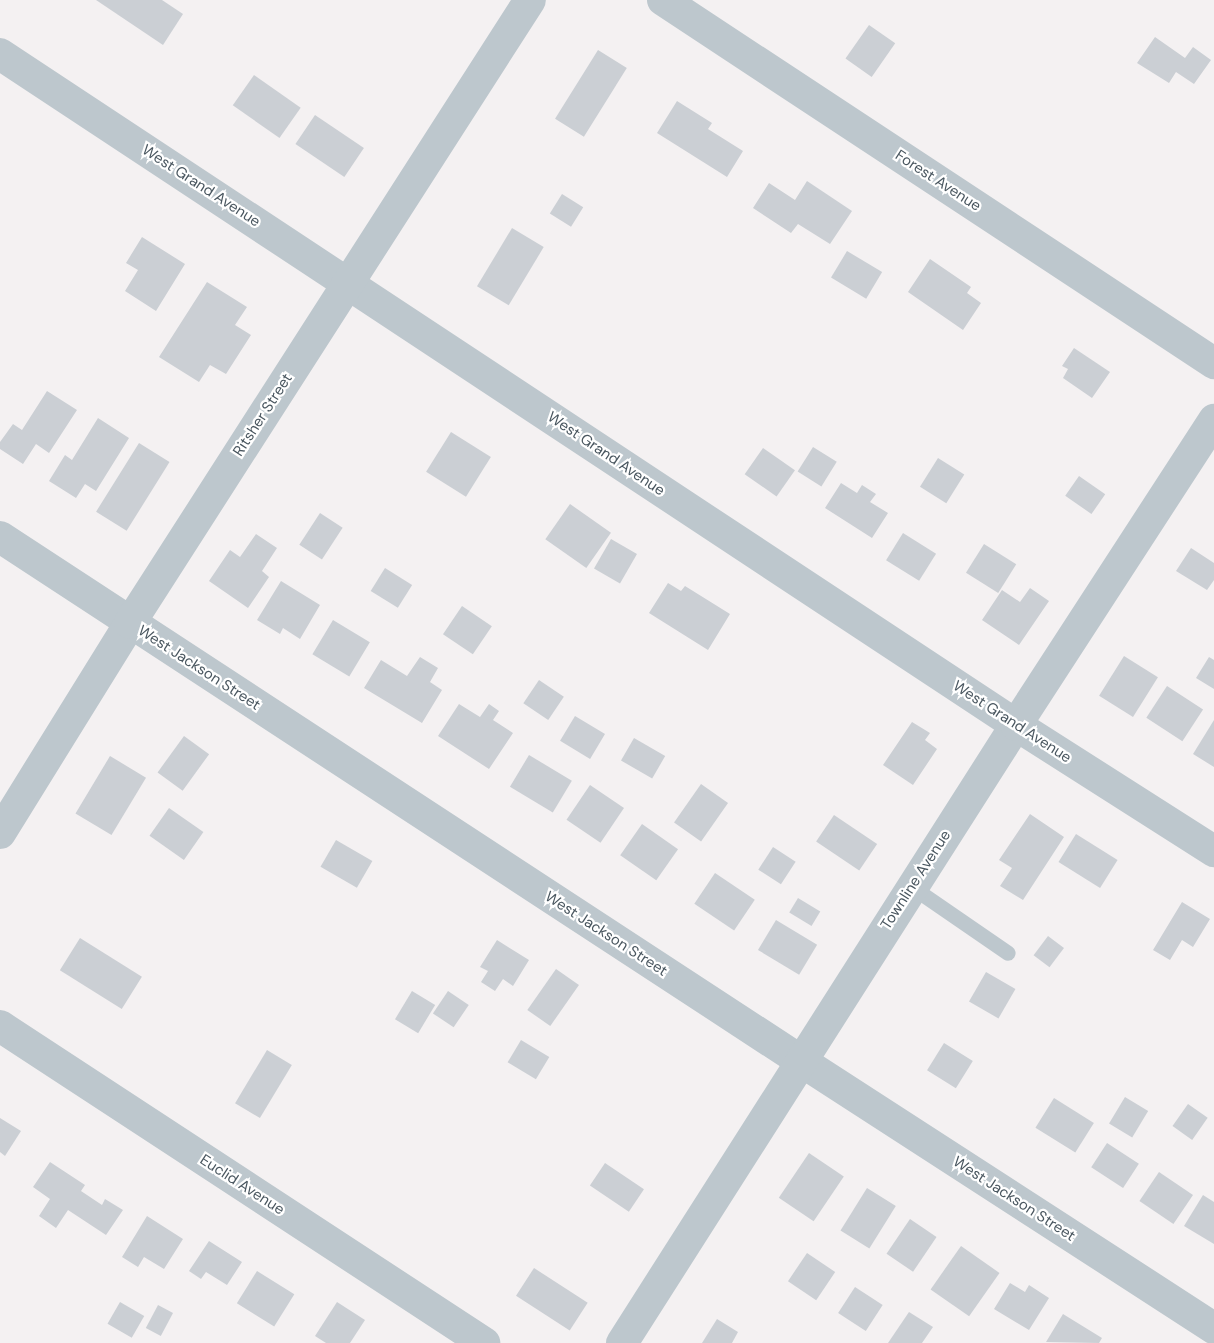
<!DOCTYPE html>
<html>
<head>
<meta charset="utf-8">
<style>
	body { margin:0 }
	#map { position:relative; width:1214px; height:1343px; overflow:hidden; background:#f4f1f2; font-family:"DM Sans",sans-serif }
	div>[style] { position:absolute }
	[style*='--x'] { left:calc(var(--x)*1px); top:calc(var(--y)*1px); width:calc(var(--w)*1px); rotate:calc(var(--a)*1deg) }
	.building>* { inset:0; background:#cbcfd4; transform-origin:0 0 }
	.lane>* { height:15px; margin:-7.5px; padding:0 7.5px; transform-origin:7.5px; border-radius:7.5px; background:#bdc7cd }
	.street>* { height:32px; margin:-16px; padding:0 16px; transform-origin:16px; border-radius:16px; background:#bdc7cd }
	span { translate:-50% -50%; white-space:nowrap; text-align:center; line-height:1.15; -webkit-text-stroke:4.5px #fff; paint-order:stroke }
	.street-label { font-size:15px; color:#49565f }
</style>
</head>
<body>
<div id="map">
	<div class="building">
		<i style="clip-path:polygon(96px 0,162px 0,183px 14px,163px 45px)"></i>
		<i style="left:869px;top:25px;width:32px;height:41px;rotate:35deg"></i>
		<i style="clip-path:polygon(1155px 37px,1185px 58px,1193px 47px,1211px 60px,1194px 84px,1176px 72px,1169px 83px,1137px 63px)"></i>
		<i style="left:598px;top:50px;width:34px;height:81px;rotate:32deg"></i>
		<i style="left:254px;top:75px;width:57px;height:37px;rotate:35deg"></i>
		<i style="clip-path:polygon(677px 101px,712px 123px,708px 129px,743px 151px,727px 177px,657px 133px)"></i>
		<i style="left:315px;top:115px;width:59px;height:35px;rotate:34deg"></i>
		<i style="clip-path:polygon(807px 181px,852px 211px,830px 244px,798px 224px,791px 233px,753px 208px,769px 183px,795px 200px)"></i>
		<i style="left:562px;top:194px;width:25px;height:23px;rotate:32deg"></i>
		<i style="left:512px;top:228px;width:37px;height:68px;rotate:31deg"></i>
		<i style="clip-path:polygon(142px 237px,185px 264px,156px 311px,125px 291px,138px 270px,126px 263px)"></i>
		<i style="left:847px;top:251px;width:41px;height:31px;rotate:31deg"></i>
		<i style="clip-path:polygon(930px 259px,971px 287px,967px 293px,981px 303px,963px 330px,908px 292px)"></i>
		<i style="clip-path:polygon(207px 282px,247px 307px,235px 325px,251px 335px,226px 374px,210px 365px,199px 382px,159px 357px)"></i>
		<i style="clip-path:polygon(1074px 348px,1110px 372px,1092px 398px,1063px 378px,1068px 369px,1062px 366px)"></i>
		<i style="clip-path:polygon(47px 391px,77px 410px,49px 453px,36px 444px,23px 464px,0 449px,0 442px,13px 424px,22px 430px)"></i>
		<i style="clip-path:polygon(98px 418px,129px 438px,96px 491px,85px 484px,76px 498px,49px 481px,65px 455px,72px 460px)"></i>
		<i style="left:451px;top:432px;width:47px;height:47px;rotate:32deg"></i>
		<i style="left:139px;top:443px;width:36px;height:81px;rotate:32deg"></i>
		<i style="left:813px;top:447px;width:28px;height:29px;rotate:32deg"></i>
		<i style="left:763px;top:448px;width:39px;height:32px;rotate:35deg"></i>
		<i style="left:938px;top:458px;width:31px;height:34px;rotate:32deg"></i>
		<i style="left:1079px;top:476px;width:32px;height:24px;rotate:35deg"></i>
		<i style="clip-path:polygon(841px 483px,857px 493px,862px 485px,876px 494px,870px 502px,888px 513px,872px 538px,825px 508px)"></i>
		<i style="left:570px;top:504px;width:50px;height:43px;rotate:35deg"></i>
		<i style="left:320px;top:513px;width:27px;height:38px;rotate:33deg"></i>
		<i style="left:903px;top:533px;width:39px;height:32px;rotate:32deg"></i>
		<i style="clip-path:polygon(256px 534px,277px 548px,262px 571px,269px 577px,248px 608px,209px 581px,230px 550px,240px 557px)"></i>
		<i style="left:611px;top:539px;width:30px;height:34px;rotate:30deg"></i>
		<i style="left:984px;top:544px;width:38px;height:34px;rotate:32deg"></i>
		<i style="clip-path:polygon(1191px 548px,1214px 563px,1214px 580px,1207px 590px,1176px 571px)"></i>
		<i style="left:385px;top:568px;width:32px;height:27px;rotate:32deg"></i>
		<i style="clip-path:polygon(281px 581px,320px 605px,300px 639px,283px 628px,280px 634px,257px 620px)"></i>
		<i style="clip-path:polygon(668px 583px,681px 591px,685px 586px,730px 614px,708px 650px,649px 613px)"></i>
		<i style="clip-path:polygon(1030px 588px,1049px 601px,1019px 645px,982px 620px,1002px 590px,1020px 602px)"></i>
		<i style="left:462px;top:606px;width:36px;height:34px;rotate:34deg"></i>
		<i style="left:333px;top:620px;width:43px;height:40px;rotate:31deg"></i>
		<i style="left:1124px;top:656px;width:40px;height:47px;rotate:32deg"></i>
		<i style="clip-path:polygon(420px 657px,438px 668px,430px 682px,442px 690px,422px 723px,364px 688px,381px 660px,407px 676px)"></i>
		<i style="clip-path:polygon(1209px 657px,1214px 660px,1214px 689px,1196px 678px)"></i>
		<i style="left:539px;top:680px;width:30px;height:28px;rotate:34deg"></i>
		<i style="left:1167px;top:686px;width:43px;height:38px;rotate:33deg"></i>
		<i style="clip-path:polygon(459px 704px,480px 717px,489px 704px,499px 711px,493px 720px,513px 733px,489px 769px,438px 736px)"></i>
		<i style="left:575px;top:716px;width:35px;height:29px;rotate:31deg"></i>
		<i style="clip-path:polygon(1214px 720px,1214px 767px,1193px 754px)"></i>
		<i style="clip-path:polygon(912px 722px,930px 733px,925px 740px,937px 749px,913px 785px,883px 765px)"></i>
		<i style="left:184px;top:736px;width:31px;height:45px;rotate:36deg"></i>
		<i style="left:634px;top:738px;width:36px;height:26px;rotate:30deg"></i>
		<i style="left:529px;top:755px;width:50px;height:37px;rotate:31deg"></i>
		<i style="left:110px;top:756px;width:42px;height:67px;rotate:31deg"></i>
		<i style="left:701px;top:784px;width:33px;height:47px;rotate:35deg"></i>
		<i style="left:590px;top:785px;width:41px;height:42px;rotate:34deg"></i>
		<i style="left:169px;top:808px;width:42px;height:34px;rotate:35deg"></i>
		<i style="clip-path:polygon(1030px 814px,1064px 837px,1023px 900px,1000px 886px,1012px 868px,999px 860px)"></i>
		<i style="left:834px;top:815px;width:52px;height:32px;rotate:34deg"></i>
		<i style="left:642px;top:824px;width:44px;height:38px;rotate:35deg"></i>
		<i style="left:1076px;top:834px;width:49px;height:33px;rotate:32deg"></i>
		<i style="left:336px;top:840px;width:42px;height:31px;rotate:30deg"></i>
		<i style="left:773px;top:847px;width:27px;height:27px;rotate:33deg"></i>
		<i style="left:715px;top:873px;width:48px;height:37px;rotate:34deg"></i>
		<i style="left:798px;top:898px;width:26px;height:17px;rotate:31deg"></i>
		<i style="clip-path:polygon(1182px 902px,1210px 919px,1193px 947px,1182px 940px,1170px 960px,1153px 950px)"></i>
		<i style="left:776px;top:920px;width:48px;height:35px;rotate:31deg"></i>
		<i style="left:1048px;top:936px;width:20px;height:24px;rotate:37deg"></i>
		<i style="left:80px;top:938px;width:73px;height:38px;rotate:32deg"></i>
		<i style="clip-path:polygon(497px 940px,529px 960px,513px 986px,503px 979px,495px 991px,481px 982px,488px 971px,480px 967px)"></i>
		<i style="left:556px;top:969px;width:28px;height:50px;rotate:35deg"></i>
		<i style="left:986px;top:972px;width:34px;height:34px;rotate:30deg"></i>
		<i style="left:412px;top:991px;width:27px;height:33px;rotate:31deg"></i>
		<i style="left:448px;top:991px;width:25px;height:27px;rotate:34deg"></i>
		<i style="left:521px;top:1040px;width:33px;height:26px;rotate:31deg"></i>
		<i style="left:944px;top:1043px;width:34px;height:32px;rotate:32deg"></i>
		<i style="left:267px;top:1050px;width:29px;height:62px;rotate:31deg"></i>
		<i style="left:1125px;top:1097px;width:27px;height:31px;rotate:31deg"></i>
		<i style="left:1054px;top:1098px;width:47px;height:35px;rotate:32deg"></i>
		<i style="left:1188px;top:1104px;width:24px;height:27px;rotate:35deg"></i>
		<i style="clip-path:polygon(0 1118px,21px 1131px,5px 1156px,0 1152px)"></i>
		<i style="left:1107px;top:1143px;width:38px;height:29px;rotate:33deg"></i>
		<i style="left:809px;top:1153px;width:42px;height:54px;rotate:34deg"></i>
		<i style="clip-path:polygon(50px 1162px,85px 1185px,81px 1191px,102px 1205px,105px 1199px,123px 1210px,106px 1235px,68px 1210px,56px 1228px,39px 1216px,50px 1199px,33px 1187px)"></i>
		<i style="left:605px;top:1163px;width:47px;height:27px;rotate:34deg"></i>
		<i style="left:1159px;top:1172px;width:41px;height:35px;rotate:34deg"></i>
		<i style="left:867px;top:1188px;width:34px;height:50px;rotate:32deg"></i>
		<i style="clip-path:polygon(1203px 1195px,1214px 1202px,1214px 1244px,1184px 1226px)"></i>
		<i style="clip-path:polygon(147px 1216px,183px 1239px,164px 1269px,144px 1257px,138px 1267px,122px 1257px)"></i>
		<i style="left:910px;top:1219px;width:32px;height:42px;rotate:34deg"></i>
		<i style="clip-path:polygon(209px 1241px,242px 1262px,227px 1285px,206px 1272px,201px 1279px,189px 1271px)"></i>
		<i style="left:961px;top:1246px;width:47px;height:53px;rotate:35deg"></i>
		<i style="left:807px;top:1253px;width:34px;height:34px;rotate:34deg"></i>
		<i style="left:534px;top:1268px;width:64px;height:33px;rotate:33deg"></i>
		<i style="left:257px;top:1271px;width:44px;height:38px;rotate:32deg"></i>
		<i style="clip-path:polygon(1010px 1283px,1025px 1292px,1029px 1285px,1049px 1298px,1029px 1330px,994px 1309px)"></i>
		<i style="left:855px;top:1287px;width:33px;height:31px;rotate:33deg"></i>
		<i style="left:120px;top:1302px;width:28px;height:25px;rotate:30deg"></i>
		<i style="clip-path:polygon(337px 1302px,365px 1320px,350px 1343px,326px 1343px,315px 1336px)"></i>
		<i style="left:158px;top:1305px;width:17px;height:26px;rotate:28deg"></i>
		<i style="clip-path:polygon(909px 1312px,933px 1327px,922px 1343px,888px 1343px)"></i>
		<i style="clip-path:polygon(1063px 1314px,1102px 1338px,1099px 1343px,1046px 1342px)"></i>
		<i style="clip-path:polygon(717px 1319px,738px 1332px,732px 1343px,702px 1343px)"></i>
	</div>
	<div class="lane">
		<i style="--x:912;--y:887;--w:116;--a:34.5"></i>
	</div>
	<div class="street">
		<i style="--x:663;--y:0;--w:660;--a:33.38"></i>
		<i style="--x:0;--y:54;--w:1218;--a:33.44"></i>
		<i style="--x:1016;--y:725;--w:235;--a:32.5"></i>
		<i style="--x:0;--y:537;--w:957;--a:33.19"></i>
		<i style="--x:801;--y:1061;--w:492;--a:32.9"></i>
		<i style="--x:0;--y:833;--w:247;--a:-58.2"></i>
		<i style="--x:130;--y:623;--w:740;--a:-57.3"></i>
		<i style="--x:0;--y:1026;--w:579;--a:33.22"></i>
		<i style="--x:622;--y:1343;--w:733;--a:-57.48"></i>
		<i style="--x:1016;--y:725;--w:364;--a:-57"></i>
	</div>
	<div class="street-label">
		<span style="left:938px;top:181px;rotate:33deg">Forest Avenue</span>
		<span style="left:201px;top:186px;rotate:33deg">West Grand Avenue</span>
		<span style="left:263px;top:415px;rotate:-57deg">Ritsher Street</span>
		<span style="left:606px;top:454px;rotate:34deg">West Grand Avenue</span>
		<span style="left:199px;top:668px;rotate:33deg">West Jackson Street</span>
		<span style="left:1012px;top:722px;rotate:33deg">West Grand Avenue</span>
		<span style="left:916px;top:880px;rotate:-57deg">Townline Avenue</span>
		<span style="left:606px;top:934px;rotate:33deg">West Jackson Street</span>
		<span style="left:242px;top:1185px;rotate:33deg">Euclid Avenue</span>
		<span style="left:1014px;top:1199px;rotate:33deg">West Jackson Street</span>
	</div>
</div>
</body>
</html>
